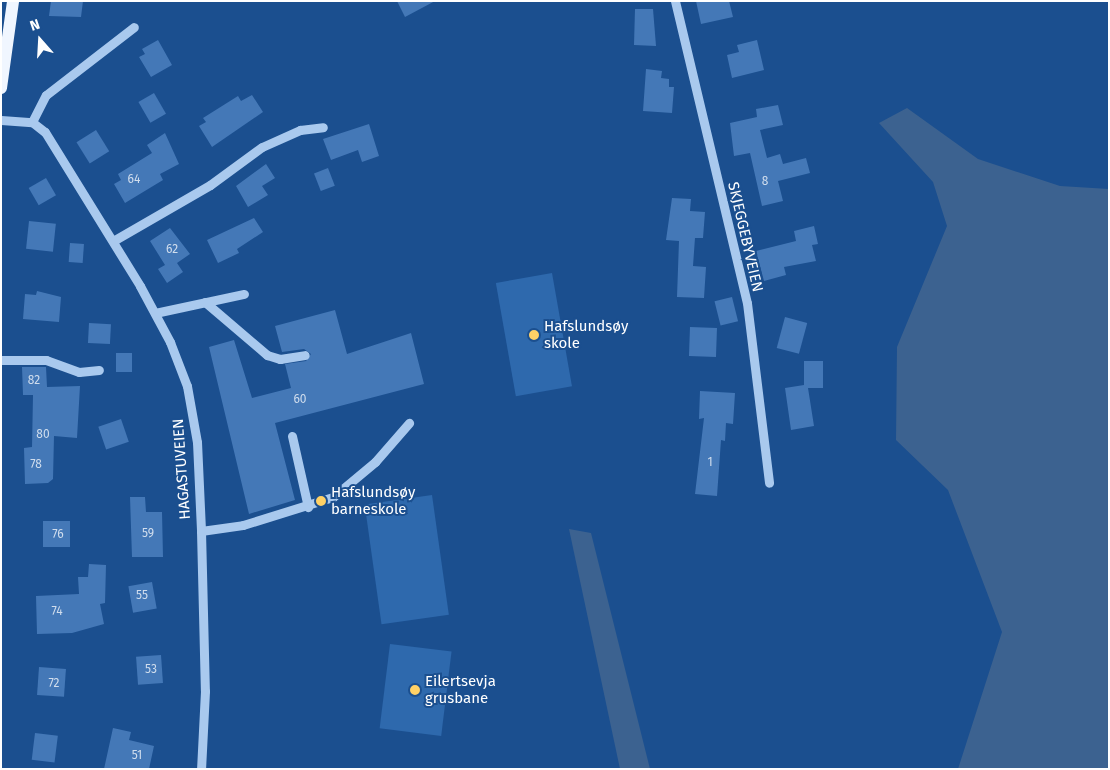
<!DOCTYPE html>
<html>
<head>
<meta charset="utf-8">
<style>
	body { margin:0 }
	#map { position:relative; width:1110px; height:770px; overflow:hidden; background:#1b4f8f; font-family:"Fira Sans",sans-serif }
	div>[style] { position:absolute }
	[style*='--x'] { left:calc(var(--x)*1px); top:calc(var(--y)*1px); width:calc(var(--w)*1px); rotate:calc(var(--a)*1deg) }
	.green>* { inset:0; background:#2e69ad; transform-origin:0 0 }
	.water>* { inset:0; background:#3c6290 }
	.building>* { inset:0; background:#4478b7; transform-origin:0 0 }
	.minor>* { height:9px; margin:-4.5px; padding:0 4.5px; transform-origin:4.5px; border-radius:4.5px; background:#a9c9ee }
	.major>* { height:12px; margin:-6px; padding:0 6px; transform-origin:6px; border-radius:6px; background:#f0f6ff }
	.dots>* { width:14px; height:14px; translate:-50% -50%; box-sizing:border-box; border:2px solid #1b4f8f; border-radius:50% }
	span { translate:-50% -50%; white-space:nowrap; text-align:center; line-height:1.15; -webkit-text-stroke:4px #1b4f8f; paint-order:stroke }
	.number-label { font-size:12px; color:#d0dded }
	.number-label span { -webkit-text-stroke-width:0 }
	.street-label { font-size:15px; color:#fff }
	.poi-label { font-size:15px; color:#fff }
	.left { translate:0 -50%; text-align:left }
	.frame { position:absolute; inset:0; border:2px solid #fff; pointer-events:none }
	.north { position:absolute; left:15px; top:15px; width:50px; height:50px; -webkit-text-stroke:4px #1b4f8f; paint-order:stroke; rotate:341deg; font-size:14px; font-weight:700; line-height:20px; text-align:center; color:#fff }
	.north::after { content:''; display:block; margin:auto; width:18px; height:22px; background:#fff; clip-path:polygon(50% 0,100% 100%,50% 72%,0 100%) }
</style>
</head>
<body>
<div id="map">
	<div class="green">
		<i style="left:552px;top:273px;width:115px;height:57px;rotate:80deg"></i>
		<i style="left:432px;top:495px;width:121px;height:68px;rotate:82deg"></i>
		<i style="left:390px;top:644px;width:62px;height:85px;rotate:7deg"></i>
	</div>
	<div class="water">
		<i style="clip-path:polygon(907px 108px,978px 159px,1060px 186px,1109px 189px,1109px 769px,958px 769px,1002px 632px,948px 490px,896px 440px,897px 347px,947px 226px,933px 182px,879px 123px)"></i>
		<i style="clip-path:polygon(569px 529px,591px 533px,650px 769px,620px 769px)"></i>
	</div>
	<div class="building">
		<i style="clip-path:polygon(51px 1px,83px 1px,81px 17px,49px 16px)"></i>
		<i style="clip-path:polygon(397px 1px,435px 1px,405px 17px)"></i>
		<i style="clip-path:polygon(696px 1px,729px 1px,733px 17px,701px 24px)"></i>
		<i style="clip-path:polygon(635px 9px,653px 9px,656px 46px,634px 45px)"></i>
		<i style="clip-path:polygon(158px 40px,172px 65px,151px 77px,139px 57px,145px 54px,142px 49px)"></i>
		<i style="clip-path:polygon(757px 40px,764px 70px,732px 78px,727px 55px,739px 52px,737px 45px)"></i>
		<i style="clip-path:polygon(646px 69px,662px 71px,661px 78px,669px 79px,669px 87px,674px 87px,672px 113px,643px 111px)"></i>
		<i style="left:154px;top:93px;width:24px;height:18px;rotate:60deg"></i>
		<i style="clip-path:polygon(252px 95px,263px 112px,212px 147px,199px 126px,206px 122px,203px 118px,238px 96px,241px 101px)"></i>
		<i style="clip-path:polygon(778px 105px,783px 125px,760px 130px,767px 158px,780px 154px,783px 164px,806px 158px,810px 173px,778px 181px,783px 201px,762px 206px,750px 153px,734px 156px,730px 123px,757px 117px,756px 109px)"></i>
		<i style="clip-path:polygon(369px 124px,379px 156px,362px 162px,358px 150px,331px 160px,323px 139px)"></i>
		<i style="left:96px;top:130px;width:25px;height:23px;rotate:58deg"></i>
		<i style="clip-path:polygon(165px 133px,179px 164px,160px 174px,163px 180px,125px 203px,114px 184px,121px 180px,118px 174px,152px 153px,147px 145px)"></i>
		<i style="clip-path:polygon(266px 164px,275px 178px,262px 186px,268px 195px,248px 207px,236px 186px)"></i>
		<i style="left:328px;top:168px;width:19px;height:15px;rotate:69deg"></i>
		<i style="left:46px;top:178px;width:20px;height:20px;rotate:60deg"></i>
		<i style="clip-path:polygon(672px 198px,691px 199px,690px 211px,705px 212px,703px 238px,695px 238px,693px 266px,706px 267px,704px 298px,677px 297px,679px 241px,666px 240px)"></i>
		<i style="clip-path:polygon(254px 218px,263px 232px,237px 249px,239px 253px,218px 263px,207px 240px)"></i>
		<i style="left:29px;top:221px;width:27px;height:28px;rotate:6deg"></i>
		<i style="clip-path:polygon(814px 226px,818px 244px,812px 245px,816px 261px,784px 267px,786px 275px,764px 281px,756px 251px,796px 241px,794px 231px)"></i>
		<i style="clip-path:polygon(170px 228px,190px 254px,177px 263px,183px 272px,167px 283px,158px 269px,165px 265px,150px 241px)"></i>
		<i style="left:70px;top:243px;width:14px;height:19px;rotate:4deg"></i>
		<i style="clip-path:polygon(37px 291px,61px 297px,59px 322px,23px 319px,25px 294px,36px 295px)"></i>
		<i style="left:732px;top:297px;width:25px;height:18px;rotate:76deg"></i>
		<i style="clip-path:polygon(335px 310px,347px 354px,411px 333px,424px 384px,275px 423px,295px 500px,249px 514px,209px 347px,234px 340px,252px 398px,291px 388px,285px 364px,306px 361px,311px 354px,304px 349px,282px 352px,275px 326px)"></i>
		<i style="left:785px;top:317px;width:23px;height:32px;rotate:15deg"></i>
		<i style="left:89px;top:323px;width:22px;height:20px;rotate:3deg"></i>
		<i style="left:690px;top:327px;width:27px;height:29px;rotate:2deg"></i>
		<i style="left:116px;top:353px;width:16px;height:19px"></i>
		<i style="clip-path:polygon(804px 361px,823px 361px,823px 388px,808px 388px,814px 426px,791px 430px,785px 388px,804px 385px)"></i>
		<i style="clip-path:polygon(22px 367px,46px 367px,47px 387px,80px 386px,77px 438px,54px 436px,53px 479px,48px 483px,25px 484px,24px 448px,32px 447px,33px 395px,23px 395px)"></i>
		<i style="clip-path:polygon(700px 391px,735px 393px,733px 424px,726px 423px,725px 441px,721px 440px,717px 496px,695px 494px,704px 418px,699px 419px)"></i>
		<i style="left:121px;top:419px;width:24px;height:24px;rotate:71deg"></i>
		<i style="clip-path:polygon(130px 497px,145px 497px,146px 512px,162px 512px,163px 557px,132px 557px)"></i>
		<i style="left:43px;top:521px;width:27px;height:26px"></i>
		<i style="clip-path:polygon(89px 564px,106px 565px,105px 603px,100px 604px,104px 624px,72px 633px,37px 634px,36px 596px,79px 594px,78px 577px,88px 577px)"></i>
		<i style="left:152px;top:582px;width:27px;height:24px;rotate:80deg"></i>
		<i style="left:161px;top:655px;width:28px;height:25px;rotate:86deg"></i>
		<i style="left:39px;top:667px;width:27px;height:28px;rotate:4deg"></i>
		<i style="clip-path:polygon(113px 728px,131px 732px,129px 740px,154px 746px,149px 769px,104px 769px)"></i>
		<i style="left:35px;top:733px;width:23px;height:27px;rotate:7deg"></i>
	</div>
	<div class="minor">
		<i style="--x:675;--y:1;--w:310;--a:76.6"></i>
		<i style="--x:747;--y:303;--w:181;--a:83"></i>
		<i style="--x:1;--y:120;--w:31;--a:4"></i>
		<i style="--x:32;--y:122;--w:16;--a:38"></i>
		<i style="--x:45;--y:132;--w:181;--a:58.3"></i>
		<i style="--x:140;--y:286;--w:64;--a:61.8"></i>
		<i style="--x:170;--y:342;--w:47;--a:68.9"></i>
		<i style="--x:187;--y:386;--w:57;--a:79.9"></i>
		<i style="--x:197;--y:442;--w:89;--a:87.4"></i>
		<i style="--x:201;--y:531;--w:160;--a:88.6"></i>
		<i style="--x:205;--y:691;--w:78;--a:92.9"></i>
		<i style="--x:32;--y:122;--w:30;--a:-63"></i>
		<i style="--x:46;--y:95;--w:111;--a:-37.7"></i>
		<i style="--x:113;--y:241;--w:112;--a:-30"></i>
		<i style="--x:210;--y:185;--w:64;--a:-36.2"></i>
		<i style="--x:262;--y:147;--w:42;--a:-24.1"></i>
		<i style="--x:300;--y:130;--w:23;--a:-7"></i>
		<i style="--x:205;--y:302;--w:82;--a:40.5"></i>
		<i style="--x:267;--y:355;--w:14;--a:17"></i>
		<i style="--x:280;--y:359;--w:25;--a:-9"></i>
		<i style="--x:155;--y:313;--w:91;--a:-12.1"></i>
		<i style="--x:1;--y:360;--w:45;--a:0"></i>
		<i style="--x:46;--y:360;--w:35;--a:20"></i>
		<i style="--x:79;--y:372;--w:20;--a:-6"></i>
		<i style="--x:292;--y:436;--w:73;--a:77.3"></i>
		<i style="--x:201;--y:531;--w:42;--a:-8.1"></i>
		<i style="--x:243;--y:525;--w:94;--a:-17.3"></i>
		<i style="--x:333;--y:497;--w:55;--a:-39.8"></i>
		<i style="--x:375;--y:462;--w:52;--a:-48.9"></i>
	</div>
	<div class="major">
		<i style="--x:1;--y:88;--w:88;--a:-82.1"></i>
	</div>
	<div class="dots">
		<i style="left:534px;top:335px;background:#ffd166"></i>
		<i style="left:321px;top:501px;background:#ffd166"></i>
		<i style="left:415px;top:690px;background:#ffd166"></i>
	</div>
	<div class="number-label">
		<span style="left:134px;top:180px">64</span>
		<span style="left:765px;top:182px">8</span>
		<span style="left:172px;top:250px">62</span>
		<span style="left:34px;top:381px">82</span>
		<span style="left:300px;top:400px">60</span>
		<span style="left:43px;top:435px">80</span>
		<span style="left:710px;top:463px">1</span>
		<span style="left:36px;top:465px">78</span>
		<span style="left:148px;top:534px">59</span>
		<span style="left:58px;top:535px">76</span>
		<span style="left:142px;top:596px">55</span>
		<span style="left:57px;top:612px">74</span>
		<span style="left:151px;top:670px">53</span>
		<span style="left:54px;top:684px">72</span>
		<span style="left:137px;top:756px">51</span>
	</div>
	<div class="street-label">
		<span style="left:745px;top:237px;rotate:77deg">SKJEGGEBYVEIEN</span>
		<span style="left:182px;top:469px;rotate:-94deg">HAGASTUVEIEN</span>
	</div>
	<div class="poi-label">
		<span class="left" style="left:544px;top:335px">Hafslundsøy<br>skole</span>
		<span class="left" style="left:331px;top:501px">Hafslundsøy<br>barneskole</span>
		<span class="left" style="left:425px;top:690px">Eilertsevja<br>grusbane</span>
	</div>
	<div class="frame"></div>
	<div class="north">N</div>
</div>
</body>
</html>
